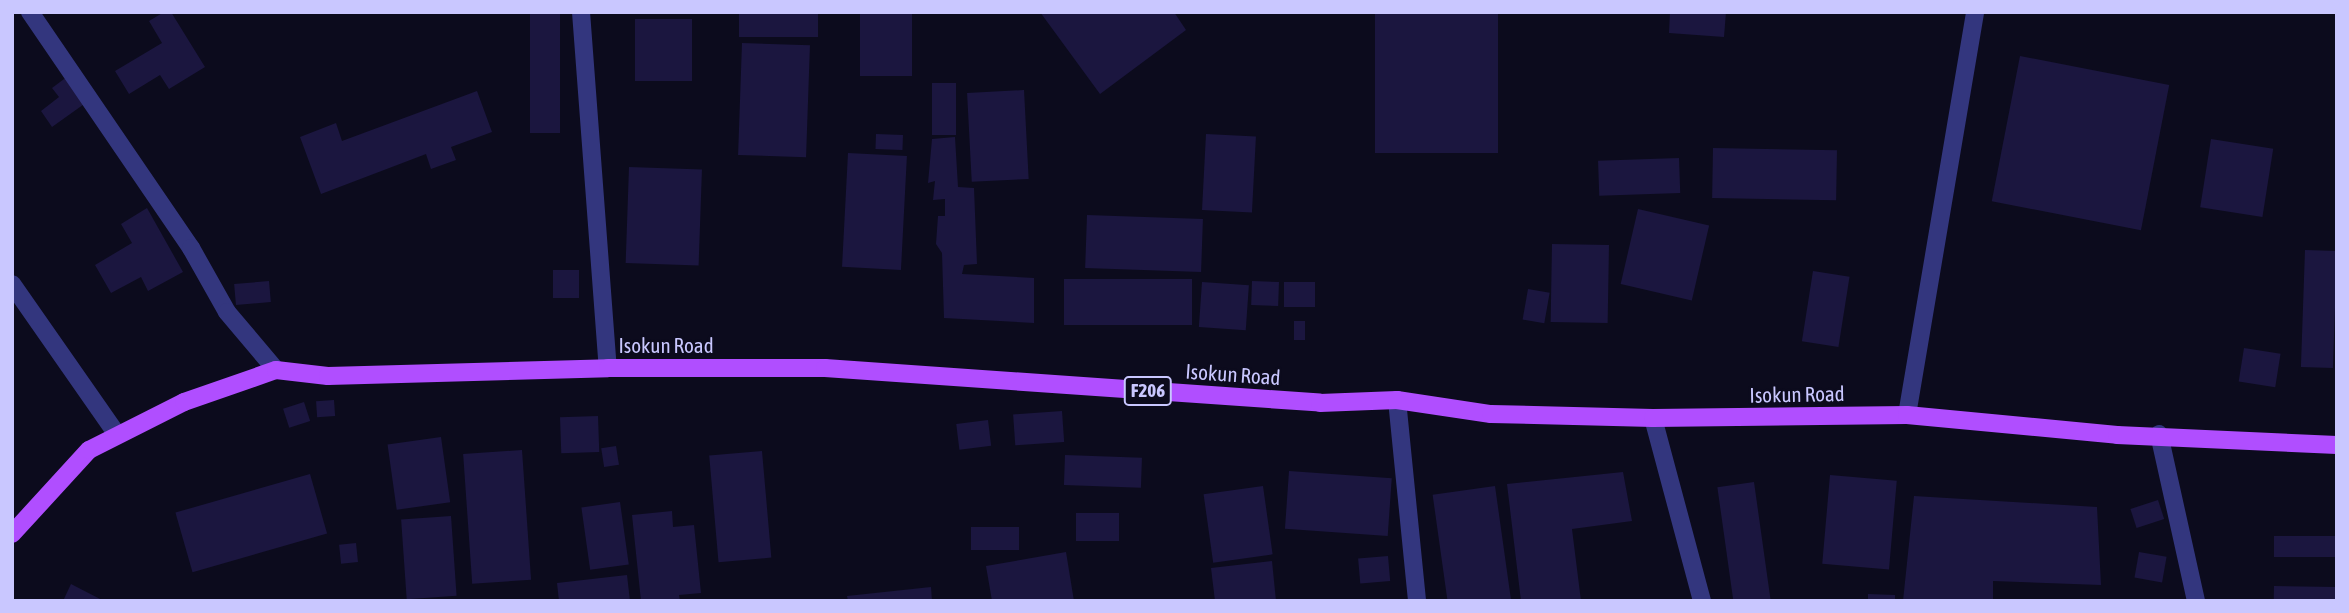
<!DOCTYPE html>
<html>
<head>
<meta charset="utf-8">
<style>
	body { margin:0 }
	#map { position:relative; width:2349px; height:613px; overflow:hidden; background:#0c0b1d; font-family:"Asap Condensed",sans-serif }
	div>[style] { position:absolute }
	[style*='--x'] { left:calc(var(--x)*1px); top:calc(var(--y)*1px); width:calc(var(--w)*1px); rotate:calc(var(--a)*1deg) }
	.building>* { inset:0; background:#1b163f; transform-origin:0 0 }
	.minor>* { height:18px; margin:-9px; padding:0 9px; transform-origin:9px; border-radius:9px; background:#33367e }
	.primary>* { height:18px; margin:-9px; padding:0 9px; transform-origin:9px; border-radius:9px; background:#b04eff }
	span { translate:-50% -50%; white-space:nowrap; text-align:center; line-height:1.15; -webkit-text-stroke:5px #0c0b1d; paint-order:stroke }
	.shield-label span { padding:2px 5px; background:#0c0b1d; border:2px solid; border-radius:5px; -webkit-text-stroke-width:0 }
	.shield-label { font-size:19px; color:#c9c7ff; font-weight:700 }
	.street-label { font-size:21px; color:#c9c7ff }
	.frame { position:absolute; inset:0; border:14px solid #c9c7ff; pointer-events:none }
</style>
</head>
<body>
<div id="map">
	<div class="building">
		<i style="clip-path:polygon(164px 12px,171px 12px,205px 67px,169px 89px,160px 75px,129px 94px,115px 71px,162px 43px,149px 21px)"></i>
		<i style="left:530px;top:12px;width:30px;height:121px"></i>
		<i style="left:739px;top:12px;width:79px;height:25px"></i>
		<i style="left:860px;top:12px;width:52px;height:64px"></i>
		<i style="clip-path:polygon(1040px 12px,1174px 12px,1186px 30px,1100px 94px)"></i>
		<i style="left:1375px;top:12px;width:123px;height:141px"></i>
		<i style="clip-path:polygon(1670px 12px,1726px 12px,1724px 37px,1669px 33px)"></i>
		<i style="left:635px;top:19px;width:57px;height:62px"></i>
		<i style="left:742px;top:43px;width:68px;height:112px;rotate:2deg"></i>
		<i style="left:2020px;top:56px;width:152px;height:148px;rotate:11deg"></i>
		<i style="clip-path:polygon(68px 76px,87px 102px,52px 127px,41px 111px,59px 97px,52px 88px)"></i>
		<i style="left:932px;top:83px;width:24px;height:52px"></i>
		<i style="left:1024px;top:90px;width:89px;height:57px;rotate:87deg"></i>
		<i style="clip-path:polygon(477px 91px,492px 132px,451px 147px,456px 160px,431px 169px,426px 154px,321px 194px,300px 137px,336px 123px,342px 141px)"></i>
		<i style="left:876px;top:134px;width:27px;height:15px;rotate:2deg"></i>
		<i style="left:1206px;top:134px;width:50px;height:76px;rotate:3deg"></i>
		<i style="clip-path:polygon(955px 137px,958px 187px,974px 188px,977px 264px,964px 265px,962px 274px,1034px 278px,1034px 323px,944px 318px,942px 253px,936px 244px,938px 216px,945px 216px,945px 199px,933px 200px,935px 181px,928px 183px,932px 139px)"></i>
		<i style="left:2211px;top:139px;width:63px;height:69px;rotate:9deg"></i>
		<i style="left:1713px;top:148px;width:124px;height:50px;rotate:1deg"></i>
		<i style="left:848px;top:153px;width:59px;height:114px;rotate:3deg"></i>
		<i style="left:1679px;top:158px;width:35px;height:81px;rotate:88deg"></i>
		<i style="left:629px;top:167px;width:73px;height:96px;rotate:2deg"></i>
		<i style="clip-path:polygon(147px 208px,183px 272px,148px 291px,141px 277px,111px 293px,95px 265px,132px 243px,121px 224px)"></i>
		<i style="left:1638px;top:209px;width:73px;height:77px;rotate:13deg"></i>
		<i style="left:1087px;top:215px;width:116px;height:53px;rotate:2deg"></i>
		<i style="left:1552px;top:244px;width:57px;height:78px;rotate:1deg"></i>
		<i style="left:2305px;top:250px;width:32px;height:117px;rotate:2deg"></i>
		<i style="left:579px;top:270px;width:28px;height:26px;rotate:90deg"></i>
		<i style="left:1813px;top:271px;width:37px;height:71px;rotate:9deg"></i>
		<i style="left:1064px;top:279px;width:128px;height:46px"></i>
		<i style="left:269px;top:281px;width:21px;height:35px;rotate:85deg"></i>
		<i style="left:1252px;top:281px;width:27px;height:24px;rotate:2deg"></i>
		<i style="left:1202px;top:282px;width:47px;height:45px;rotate:4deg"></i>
		<i style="left:1284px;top:282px;width:31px;height:25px"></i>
		<i style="left:1528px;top:289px;width:22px;height:31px;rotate:10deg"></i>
		<i style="left:1294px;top:321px;width:11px;height:19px"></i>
		<i style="left:2244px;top:348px;width:37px;height:34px;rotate:9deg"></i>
		<i style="left:334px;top:400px;width:16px;height:18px;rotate:86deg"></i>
		<i style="left:304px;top:402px;width:20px;height:22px;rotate:72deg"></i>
		<i style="left:1062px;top:411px;width:31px;height:49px;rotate:86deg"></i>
		<i style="left:598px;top:416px;width:36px;height:38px;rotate:88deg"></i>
		<i style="left:988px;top:420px;width:26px;height:32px;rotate:83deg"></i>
		<i style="left:441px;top:437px;width:66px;height:54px;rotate:82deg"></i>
		<i style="left:616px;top:446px;width:19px;height:15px;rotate:81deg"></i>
		<i style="left:522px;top:450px;width:130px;height:59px;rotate:86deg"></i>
		<i style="left:762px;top:451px;width:107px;height:53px;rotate:85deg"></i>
		<i style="left:1065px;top:455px;width:77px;height:30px;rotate:2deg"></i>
		<i style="left:1289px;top:471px;width:103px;height:58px;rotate:4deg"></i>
		<i style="clip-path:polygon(1623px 472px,1632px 521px,1572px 529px,1581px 601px,1521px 601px,1507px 484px)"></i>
		<i style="left:310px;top:474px;width:62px;height:140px;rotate:74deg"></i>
		<i style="left:1830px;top:475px;width:67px;height:89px;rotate:5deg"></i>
		<i style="left:1754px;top:482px;width:120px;height:37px;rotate:82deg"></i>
		<i style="left:1263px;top:486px;width:69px;height:60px;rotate:82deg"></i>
		<i style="left:1495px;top:486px;width:116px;height:63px;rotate:82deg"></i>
		<i style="clip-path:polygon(1914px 496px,2097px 507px,2101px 585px,1993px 581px,1993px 601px,1903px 601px)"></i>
		<i style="left:2158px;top:500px;width:20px;height:29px;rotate:72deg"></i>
		<i style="left:620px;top:502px;width:63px;height:39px;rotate:82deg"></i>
		<i style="clip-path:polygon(672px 511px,673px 527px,694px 525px,701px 593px,679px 595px,680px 601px,641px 601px,632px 515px)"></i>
		<i style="left:1076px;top:513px;width:43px;height:28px"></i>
		<i style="left:451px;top:516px;width:80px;height:50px;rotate:86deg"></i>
		<i style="left:1019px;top:527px;width:23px;height:48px;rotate:90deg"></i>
		<i style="left:2337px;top:536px;width:21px;height:63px;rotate:90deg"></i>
		<i style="left:356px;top:543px;width:19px;height:17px;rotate:84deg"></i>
		<i style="clip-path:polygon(1066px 552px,1074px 601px,992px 601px,986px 566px)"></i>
		<i style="left:2139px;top:552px;width:28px;height:26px;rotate:10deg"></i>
		<i style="left:1388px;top:556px;width:25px;height:30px;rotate:85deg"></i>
		<i style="clip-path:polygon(1272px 561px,1276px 601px,1215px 601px,1211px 568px)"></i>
		<i style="clip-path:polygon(627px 575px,630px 601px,559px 601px,557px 583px)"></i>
		<i style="clip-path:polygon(71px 584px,104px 601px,63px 601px)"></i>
		<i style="left:2274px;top:586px;width:63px;height:15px;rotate:1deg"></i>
		<i style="clip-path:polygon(931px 587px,932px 601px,848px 601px,847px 596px)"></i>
		<i style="clip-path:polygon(1868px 594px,1895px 595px,1895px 601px,1868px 601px)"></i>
	</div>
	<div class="minor">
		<i style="--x:30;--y:12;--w:286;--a:55.7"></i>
		<i style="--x:191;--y:248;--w:73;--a:60.6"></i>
		<i style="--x:227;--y:312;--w:76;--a:49.8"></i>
		<i style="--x:581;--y:12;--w:357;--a:85.7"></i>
		<i style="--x:12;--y:284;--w:182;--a:55.1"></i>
		<i style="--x:1397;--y:400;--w:202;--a:84.3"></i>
		<i style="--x:1907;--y:415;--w:409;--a:-80.4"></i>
		<i style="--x:1653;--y:418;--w:189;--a:75"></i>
		<i style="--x:2159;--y:434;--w:171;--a:77.5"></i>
	</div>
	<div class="primary">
		<i style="--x:12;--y:534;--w:114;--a:-47.5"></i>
		<i style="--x:89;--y:450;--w:106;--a:-26.8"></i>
		<i style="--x:184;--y:402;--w:97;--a:-19.2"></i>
		<i style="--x:276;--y:370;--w:52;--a:6.6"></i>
		<i style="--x:328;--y:376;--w:280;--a:-1.6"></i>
		<i style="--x:608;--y:368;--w:217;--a:0"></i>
		<i style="--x:825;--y:368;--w:496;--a:4"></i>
		<i style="--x:1320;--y:403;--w:77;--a:-2.2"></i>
		<i style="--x:1397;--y:400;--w:95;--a:8.5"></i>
		<i style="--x:1491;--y:414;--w:162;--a:1.4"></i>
		<i style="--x:1653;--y:418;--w:254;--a:-0.7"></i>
		<i style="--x:1907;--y:415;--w:211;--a:5.4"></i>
		<i style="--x:2117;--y:435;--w:220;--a:2.6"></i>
	</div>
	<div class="shield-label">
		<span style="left:1148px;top:391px">F206</span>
	</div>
	<div class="street-label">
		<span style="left:666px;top:345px">Isokun Road</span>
		<span style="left:1233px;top:374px;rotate:4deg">Isokun Road</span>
		<span style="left:1797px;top:394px;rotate:-1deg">Isokun Road</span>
	</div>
	<div class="frame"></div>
</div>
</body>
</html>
